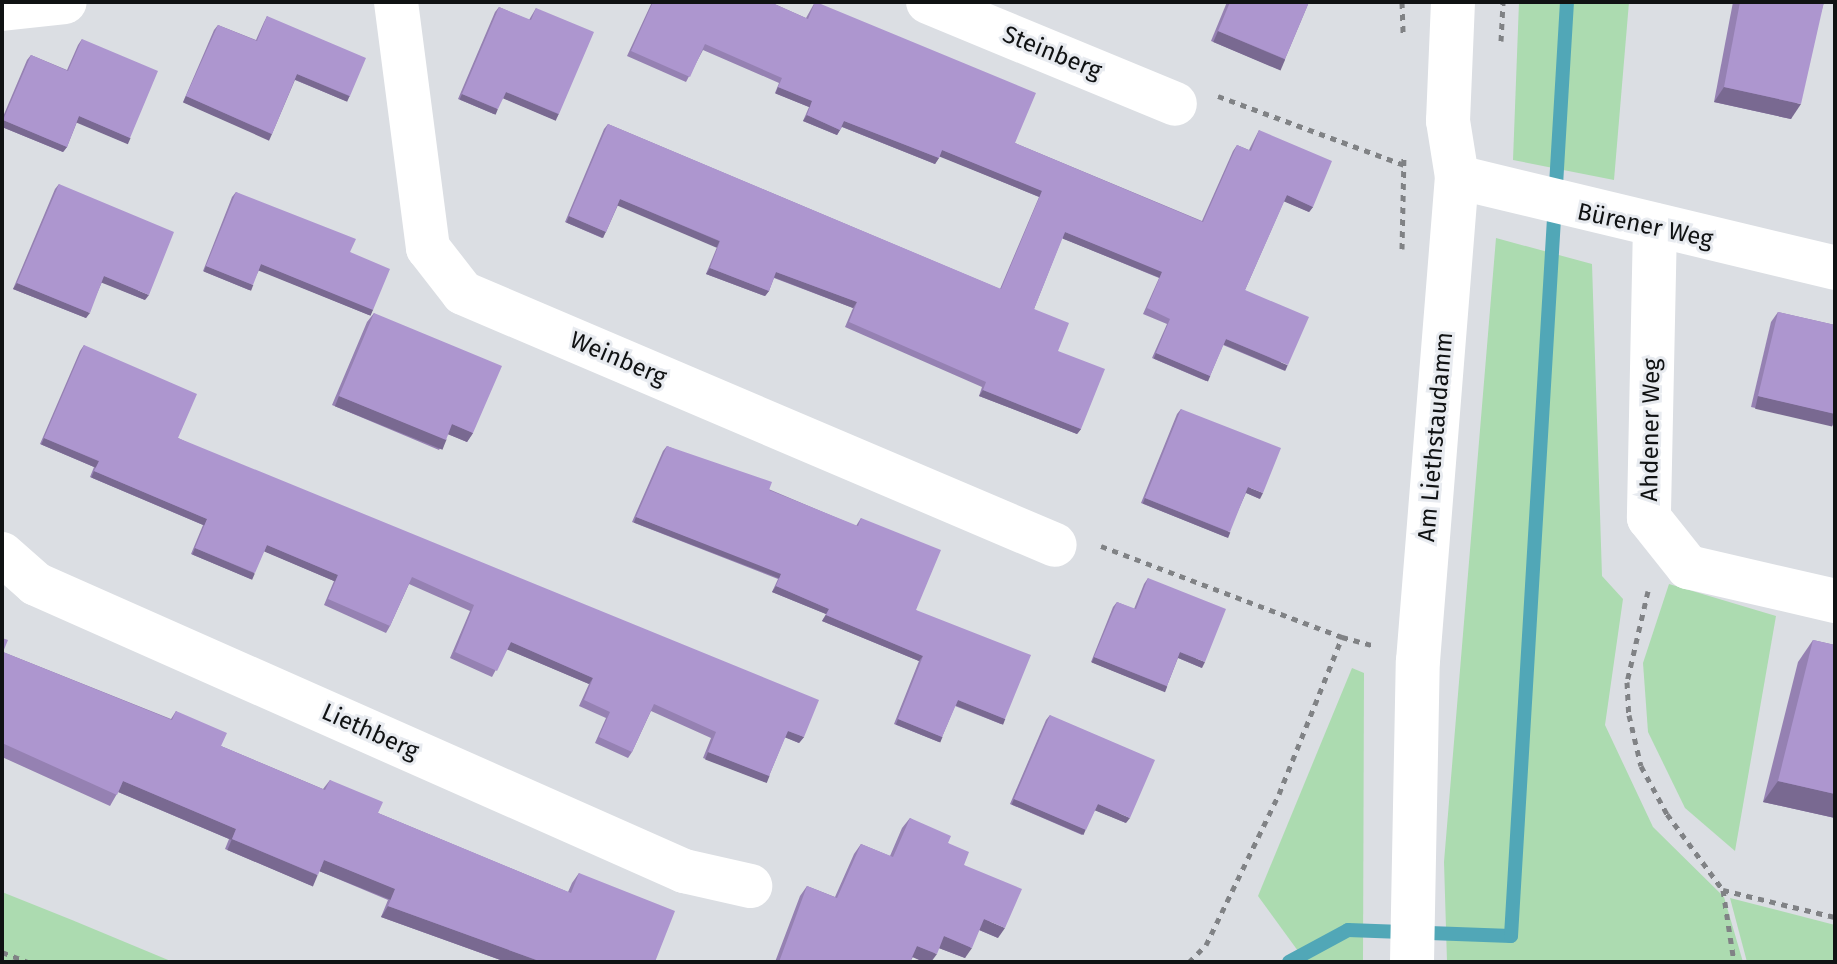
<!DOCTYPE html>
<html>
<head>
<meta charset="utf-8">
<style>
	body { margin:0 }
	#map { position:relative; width:1837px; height:964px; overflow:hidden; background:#dbdee3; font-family:"Fira Sans",sans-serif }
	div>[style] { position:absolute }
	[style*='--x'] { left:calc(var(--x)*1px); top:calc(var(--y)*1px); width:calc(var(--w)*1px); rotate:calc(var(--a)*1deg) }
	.green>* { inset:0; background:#acdbb0 }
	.stream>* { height:14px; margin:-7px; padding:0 7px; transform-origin:7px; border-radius:7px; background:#51a7b7 }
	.path>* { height:5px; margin-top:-2.5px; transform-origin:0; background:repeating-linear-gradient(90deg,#808285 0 6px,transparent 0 12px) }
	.minor>* { height:44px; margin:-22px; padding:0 22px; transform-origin:22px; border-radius:22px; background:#fff }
	.wall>* { inset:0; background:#9581b2 }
	.shaded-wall>* { inset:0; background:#796991; transform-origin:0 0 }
	.building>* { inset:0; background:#ad96cf }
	span { translate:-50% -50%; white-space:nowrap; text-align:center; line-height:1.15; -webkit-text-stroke:6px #e8ebf0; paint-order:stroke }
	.street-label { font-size:24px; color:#101213 }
	.frame { position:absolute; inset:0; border:4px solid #101213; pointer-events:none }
</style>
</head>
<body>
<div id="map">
	<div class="green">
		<i style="clip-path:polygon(1519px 2px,1629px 2px,1614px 180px,1513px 160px)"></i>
		<i style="clip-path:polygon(1496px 238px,1592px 264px,1602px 576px,1623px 599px,1605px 725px,1653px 827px,1724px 897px,1743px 962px,1447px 962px,1444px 862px)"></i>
		<i style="clip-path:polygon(1669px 584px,1776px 616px,1735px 851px,1685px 808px,1648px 732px,1643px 663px)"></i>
		<i style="clip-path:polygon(1352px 668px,1364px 673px,1363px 962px,1306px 962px,1258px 896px)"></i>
		<i style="clip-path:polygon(2px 892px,72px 920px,173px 962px,2px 962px)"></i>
		<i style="clip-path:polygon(1730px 898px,1835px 925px,1835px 962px,1747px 962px)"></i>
	</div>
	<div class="stream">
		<i style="--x:1289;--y:962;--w:67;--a:-28.5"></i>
		<i style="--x:1348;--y:930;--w:163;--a:2.1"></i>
		<i style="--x:1511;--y:936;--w:936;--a:-86.57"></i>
	</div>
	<div class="path">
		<i style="--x:1402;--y:2;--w:31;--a:88"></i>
		<i style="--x:1501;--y:41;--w:39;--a:-87"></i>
		<i style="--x:1218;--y:96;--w:202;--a:20.3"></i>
		<i style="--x:1402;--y:249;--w:94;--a:-88.8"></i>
		<i style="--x:1101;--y:546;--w:258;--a:20.7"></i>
		<i style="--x:1648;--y:591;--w:93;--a:103"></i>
		<i style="--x:1627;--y:682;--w:33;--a:87"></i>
		<i style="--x:1629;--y:715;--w:52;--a:76.8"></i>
		<i style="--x:1641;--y:766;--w:55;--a:61.6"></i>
		<i style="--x:1667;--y:814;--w:94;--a:53.6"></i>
		<i style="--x:1723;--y:890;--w:115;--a:13.6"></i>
		<i style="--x:1723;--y:890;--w:73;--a:81.3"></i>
		<i style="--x:2;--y:952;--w:28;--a:21"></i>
		<i style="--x:1189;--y:962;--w:24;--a:-45"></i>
		<i style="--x:1206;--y:945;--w:168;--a:-64.2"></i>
		<i style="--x:1279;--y:794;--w:169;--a:-68.1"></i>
		<i style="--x:1342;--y:637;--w:34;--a:15"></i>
	</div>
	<div class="minor">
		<i style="--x:396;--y:2;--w:248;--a:82.6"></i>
		<i style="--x:428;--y:248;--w:57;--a:52.1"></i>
		<i style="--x:463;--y:293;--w:643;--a:23.06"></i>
		<i style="--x:928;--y:2;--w:267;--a:22.4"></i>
		<i style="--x:2;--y:9;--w:63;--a:-6.3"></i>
		<i style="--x:1457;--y:177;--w:389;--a:13.5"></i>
		<i style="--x:1655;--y:225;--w:293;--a:91.2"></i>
		<i style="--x:1649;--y:518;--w:63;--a:51.5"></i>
		<i style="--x:1688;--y:567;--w:151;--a:13"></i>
		<i style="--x:2;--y:554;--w:45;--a:41.4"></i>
		<i style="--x:36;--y:584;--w:709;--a:23.89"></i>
		<i style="--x:684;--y:871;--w:68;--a:12.8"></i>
		<i style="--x:1412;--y:962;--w:301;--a:-88.9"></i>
		<i style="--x:1418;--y:661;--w:486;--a:-85.4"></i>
		<i style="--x:1457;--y:177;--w:57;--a:-99.1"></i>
		<i style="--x:1448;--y:121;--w:119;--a:-87.6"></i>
	</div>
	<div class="wall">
		<i style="clip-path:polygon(652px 2px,770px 2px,806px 18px,815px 2px,1015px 143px,1202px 221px,1233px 151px,1237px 145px,1249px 150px,1259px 130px,1313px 207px,1309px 212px,1284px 201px,1245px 290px,1285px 371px,1223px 345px,1210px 376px,1206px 381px,1152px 358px,1167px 324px,1143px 314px,1159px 278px,1062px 238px,1034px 309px,1058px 351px,1081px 429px,1077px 434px,979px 396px,982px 387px,845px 327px,853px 308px,774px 278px,769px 291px,765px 296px,706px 274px,717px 247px,618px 205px,606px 232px,602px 238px,565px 222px,604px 129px,608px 124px,1000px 289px,1039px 197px,940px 156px,935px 164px,842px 127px,837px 135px,803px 121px,809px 107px,775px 93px,779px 83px,703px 50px,686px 82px,627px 56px)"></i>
		<i style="clip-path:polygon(1227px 2px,1309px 2px,1285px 59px,1278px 69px,1211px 41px)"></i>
		<i style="clip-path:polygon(1733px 2px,1824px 2px,1791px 119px,1714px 102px)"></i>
		<i style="clip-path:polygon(499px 7px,529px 20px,536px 8px,559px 114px,555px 120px,503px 98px,494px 114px,458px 99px,495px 12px)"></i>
		<i style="clip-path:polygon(267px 16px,350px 96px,346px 101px,295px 80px,272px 134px,268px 139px,183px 102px,214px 30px,218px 25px,256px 40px,264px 22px)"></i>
		<i style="clip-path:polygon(82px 39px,130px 138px,126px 143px,77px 122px,67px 147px,63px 152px,2px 127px,2px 119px,27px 60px,31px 55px,67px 70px,78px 45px)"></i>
		<i style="clip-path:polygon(59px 184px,145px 300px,102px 282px,86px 318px,13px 289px,55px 189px)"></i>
		<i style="clip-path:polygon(236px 192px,350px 252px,373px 310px,369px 315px,259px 270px,249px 290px,203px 271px,232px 197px)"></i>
		<i style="clip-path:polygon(1778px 312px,1835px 325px,1835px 426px,1751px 407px,1771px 322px)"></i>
		<i style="clip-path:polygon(374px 313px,473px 433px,467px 442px,448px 434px,439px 450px,332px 405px,367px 322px)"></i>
		<i style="clip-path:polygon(84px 345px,178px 438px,804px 737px,799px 743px,785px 737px,769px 776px,765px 782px,703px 758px,711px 738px,651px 711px,632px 752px,628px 758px,595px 743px,606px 718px,579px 706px,589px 684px,507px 649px,492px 677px,450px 658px,470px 611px,409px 584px,390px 626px,386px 633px,324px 605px,334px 581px,264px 551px,251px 579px,191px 554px,203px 525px,90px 477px,94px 467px,40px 444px,80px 351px)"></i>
		<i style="clip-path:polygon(1181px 409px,1260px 499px,1246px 493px,1226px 537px,1141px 503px,1177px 414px)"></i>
		<i style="clip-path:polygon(667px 446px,856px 526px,861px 518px,916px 610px,1005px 719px,1001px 724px,955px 706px,942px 737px,939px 742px,894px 724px,919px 661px,822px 621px,826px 614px,772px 592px,778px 579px,632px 522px,663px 451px)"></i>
		<i style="clip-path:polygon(1148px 578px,1202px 668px,1178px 658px,1167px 686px,1163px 691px,1091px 662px,1113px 607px,1117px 602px,1134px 609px,1144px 584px)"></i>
		<i style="clip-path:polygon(2px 638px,3px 652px,171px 719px,176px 711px,221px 746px,323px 789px,330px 780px,378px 813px,568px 892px,572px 883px,579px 873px,655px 962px,506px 962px,381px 917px,388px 900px,319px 871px,310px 885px,225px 849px,229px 839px,118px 792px,110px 806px,2px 757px)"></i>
		<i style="clip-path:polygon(1813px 640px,1835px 645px,1835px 818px,1763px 802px,1798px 662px)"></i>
		<i style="clip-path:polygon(1050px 715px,1126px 823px,1095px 810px,1082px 835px,1010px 804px,1046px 720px)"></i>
		<i style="clip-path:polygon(910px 818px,948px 843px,964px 865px,998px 938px,979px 930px,965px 958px,939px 948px,924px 962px,913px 957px,910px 962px,775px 962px,800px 896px,807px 886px,835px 897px,854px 854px,861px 844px,890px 856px,902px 828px)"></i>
	</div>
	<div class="shaded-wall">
		<i style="left:1218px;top:31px;width:73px;height:12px;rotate:23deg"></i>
		<i style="left:297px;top:74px;width:57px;height:6px;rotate:23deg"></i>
		<i style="left:778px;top:87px;width:37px;height:7px;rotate:22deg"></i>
		<i style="clip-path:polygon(1724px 87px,1801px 104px,1791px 119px,1714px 102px)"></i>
		<i style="left:506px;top:92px;width:57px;height:7px;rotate:23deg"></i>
		<i style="left:462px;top:94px;width:39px;height:6px;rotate:23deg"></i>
		<i style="left:186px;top:96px;width:94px;height:7px;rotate:24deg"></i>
		<i style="clip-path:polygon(807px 115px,840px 130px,837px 135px,803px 121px)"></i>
		<i style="left:79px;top:116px;width:56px;height:7px;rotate:23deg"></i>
		<i style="clip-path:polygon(3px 120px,67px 147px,63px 152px,2px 127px)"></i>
		<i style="clip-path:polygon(844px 121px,939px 158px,935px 164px,840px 126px)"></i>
		<i style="left:942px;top:150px;width:108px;height:7px;rotate:22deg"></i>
		<i style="clip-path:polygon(1287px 195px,1313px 207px,1309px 212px,1283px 201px)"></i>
		<i style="left:620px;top:199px;width:108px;height:7px;rotate:23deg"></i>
		<i style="left:569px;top:216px;width:40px;height:7px;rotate:23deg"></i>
		<i style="left:1065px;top:232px;width:105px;height:7px;rotate:22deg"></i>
		<i style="left:261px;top:264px;width:121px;height:7px;rotate:22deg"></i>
		<i style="left:206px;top:266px;width:51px;height:6px;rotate:22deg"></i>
		<i style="clip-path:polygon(710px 268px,769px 291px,765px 296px,706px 274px)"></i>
		<i style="clip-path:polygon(776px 272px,857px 302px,853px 308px,773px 277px)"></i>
		<i style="clip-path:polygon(104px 276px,149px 295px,145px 300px,100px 282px)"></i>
		<i style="clip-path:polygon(17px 283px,90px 313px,86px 318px,13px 289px)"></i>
		<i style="left:1226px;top:339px;width:67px;height:6px;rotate:23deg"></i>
		<i style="left:1156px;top:353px;width:59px;height:6px;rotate:23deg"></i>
		<i style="clip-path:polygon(983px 390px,1081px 429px,1077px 434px,979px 396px)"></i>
		<i style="left:339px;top:396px;width:116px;height:11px;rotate:22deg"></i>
		<i style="left:1758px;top:396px;width:79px;height:13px;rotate:13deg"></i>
		<i style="clip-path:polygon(452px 424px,473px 433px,467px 442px,445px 433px)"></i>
		<i style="left:44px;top:438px;width:60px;height:7px;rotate:23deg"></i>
		<i style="left:94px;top:471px;width:123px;height:7px;rotate:23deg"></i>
		<i style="clip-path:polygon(1248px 487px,1263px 493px,1260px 499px,1244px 492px)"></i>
		<i style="left:1145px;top:498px;width:92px;height:6px;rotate:22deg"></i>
		<i style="left:636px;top:517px;width:156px;height:6px;rotate:21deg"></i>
		<i style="left:267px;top:545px;width:77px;height:7px;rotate:23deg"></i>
		<i style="left:195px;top:548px;width:65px;height:7px;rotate:23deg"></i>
		<i style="clip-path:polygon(776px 586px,829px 609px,826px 614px,772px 592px)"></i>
		<i style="clip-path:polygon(826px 615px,923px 656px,919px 661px,822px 621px)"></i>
		<i style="clip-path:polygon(511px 642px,593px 678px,589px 684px,506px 649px)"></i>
		<i style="clip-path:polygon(1180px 652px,1205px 662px,1202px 668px,1176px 657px)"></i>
		<i style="left:1094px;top:657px;width:79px;height:6px;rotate:22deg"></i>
		<i style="left:958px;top:700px;width:51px;height:6px;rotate:22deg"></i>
		<i style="left:898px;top:719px;width:48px;height:6px;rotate:22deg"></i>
		<i style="clip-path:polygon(788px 731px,804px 737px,799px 743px,784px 737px)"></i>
		<i style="left:708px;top:752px;width:66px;height:8px;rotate:21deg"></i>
		<i style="left:123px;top:781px;width:123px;height:12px;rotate:23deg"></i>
		<i style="clip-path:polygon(1778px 781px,1835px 794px,1835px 818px,1763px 802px)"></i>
		<i style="left:1014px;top:799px;width:78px;height:6px;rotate:23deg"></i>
		<i style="clip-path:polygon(1098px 804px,1130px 818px,1126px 823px,1094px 810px)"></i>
		<i style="left:232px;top:839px;width:93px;height:12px;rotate:23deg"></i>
		<i style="left:324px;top:860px;width:77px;height:12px;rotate:22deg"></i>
		<i style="clip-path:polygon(388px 906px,542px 962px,506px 962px,381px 917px)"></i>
		<i style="clip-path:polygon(984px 919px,1005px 928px,998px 938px,977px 929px)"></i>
		<i style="clip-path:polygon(944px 936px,972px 948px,965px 958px,936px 947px)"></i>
		<i style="clip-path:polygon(917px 946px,937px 954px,931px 962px,924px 962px,910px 956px)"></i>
	</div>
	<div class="building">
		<i style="clip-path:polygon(653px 2px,770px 2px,808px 19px,815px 2px,816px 2px,1036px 93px,1015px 143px,1203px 222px,1237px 145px,1251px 151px,1259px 130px,1332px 161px,1313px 207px,1287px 195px,1245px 290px,1309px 317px,1288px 365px,1226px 339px,1210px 376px,1156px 353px,1170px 319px,1147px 308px,1162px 272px,1065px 232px,1034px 309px,1069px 323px,1058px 351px,1105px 369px,1081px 429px,983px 390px,986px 382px,849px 322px,857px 302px,776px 272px,769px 291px,710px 268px,720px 241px,620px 199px,606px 232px,569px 216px,608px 124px,1001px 289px,1042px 191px,942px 150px,939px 158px,844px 121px,840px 130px,807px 115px,812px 101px,778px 87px,782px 78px,705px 44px,690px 77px,631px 51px)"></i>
		<i style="clip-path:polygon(1230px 2px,1309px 2px,1285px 59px,1218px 31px)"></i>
		<i style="clip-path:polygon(1740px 2px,1824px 2px,1801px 104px,1724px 87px)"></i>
		<i style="clip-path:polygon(499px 7px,531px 20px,536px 8px,594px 32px,559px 114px,506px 92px,498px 109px,462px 94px)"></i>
		<i style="clip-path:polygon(267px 16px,366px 58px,350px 96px,297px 74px,272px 134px,186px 96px,218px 25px,257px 41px)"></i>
		<i style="clip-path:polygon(82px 39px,158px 71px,130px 138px,79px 116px,67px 147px,3px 120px,31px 55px,68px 71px)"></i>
		<i style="clip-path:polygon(59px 184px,174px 232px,149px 295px,104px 276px,90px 313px,17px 283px)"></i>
		<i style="clip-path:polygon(236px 192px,356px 239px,350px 252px,390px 269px,373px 310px,261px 264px,253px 285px,206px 266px)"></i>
		<i style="clip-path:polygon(1778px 312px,1835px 325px,1835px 414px,1758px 396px)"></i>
		<i style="clip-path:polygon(374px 313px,502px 366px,473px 433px,452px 424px,446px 440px,339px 396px)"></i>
		<i style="clip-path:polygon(84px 345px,197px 394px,178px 438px,819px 700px,804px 737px,788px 731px,769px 776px,708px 752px,716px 732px,654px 704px,632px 752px,599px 737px,610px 712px,584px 700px,593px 678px,511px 642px,497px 671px,455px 652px,474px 605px,412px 577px,390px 626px,328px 599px,338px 575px,267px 545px,255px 573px,195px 548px,207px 519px,94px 471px,99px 461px,44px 438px)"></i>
		<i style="clip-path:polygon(1181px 409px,1281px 448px,1263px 493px,1248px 487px,1230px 532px,1145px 498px)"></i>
		<i style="clip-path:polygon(667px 446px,772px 482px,769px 490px,858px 526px,861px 518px,941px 550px,916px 610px,1031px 655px,1005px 719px,958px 700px,942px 737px,898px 719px,923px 656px,826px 615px,829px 609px,776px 586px,781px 574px,636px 517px)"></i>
		<i style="clip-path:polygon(1148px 578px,1226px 609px,1205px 662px,1180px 652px,1167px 686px,1094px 657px,1117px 602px,1136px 609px)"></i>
		<i style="clip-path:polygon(2px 638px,8px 640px,3px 652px,172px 720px,176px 711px,227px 733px,221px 746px,325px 790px,330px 780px,383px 802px,378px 813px,571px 893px,579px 873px,675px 911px,655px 962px,542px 962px,388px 906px,395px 889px,324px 860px,318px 875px,232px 839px,236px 829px,123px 781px,117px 795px,2px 743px)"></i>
		<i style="clip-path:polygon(1813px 640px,1835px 645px,1835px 794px,1778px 781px)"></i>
		<i style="clip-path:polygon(1050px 715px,1155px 760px,1130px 818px,1098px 804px,1086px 830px,1014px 799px)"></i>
		<i style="clip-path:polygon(910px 818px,951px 836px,948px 843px,969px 852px,964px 865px,1022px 889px,1005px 928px,984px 919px,972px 948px,944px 936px,937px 954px,917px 946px,910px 962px,779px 962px,807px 886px,837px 898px,861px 844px,893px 857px)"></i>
	</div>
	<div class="street-label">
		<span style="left:1052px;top:53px;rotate:22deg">Steinberg</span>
		<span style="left:1645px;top:226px;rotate:12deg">Bürener Weg</span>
		<span style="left:618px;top:359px;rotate:23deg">Weinberg</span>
		<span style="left:1651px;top:430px;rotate:-89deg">Ahdener Weg</span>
		<span style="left:1436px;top:437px;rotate:-85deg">Am Liethstaudamm</span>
		<span style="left:370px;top:732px;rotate:24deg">Liethberg</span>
	</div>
	<div class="frame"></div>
</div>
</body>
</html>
